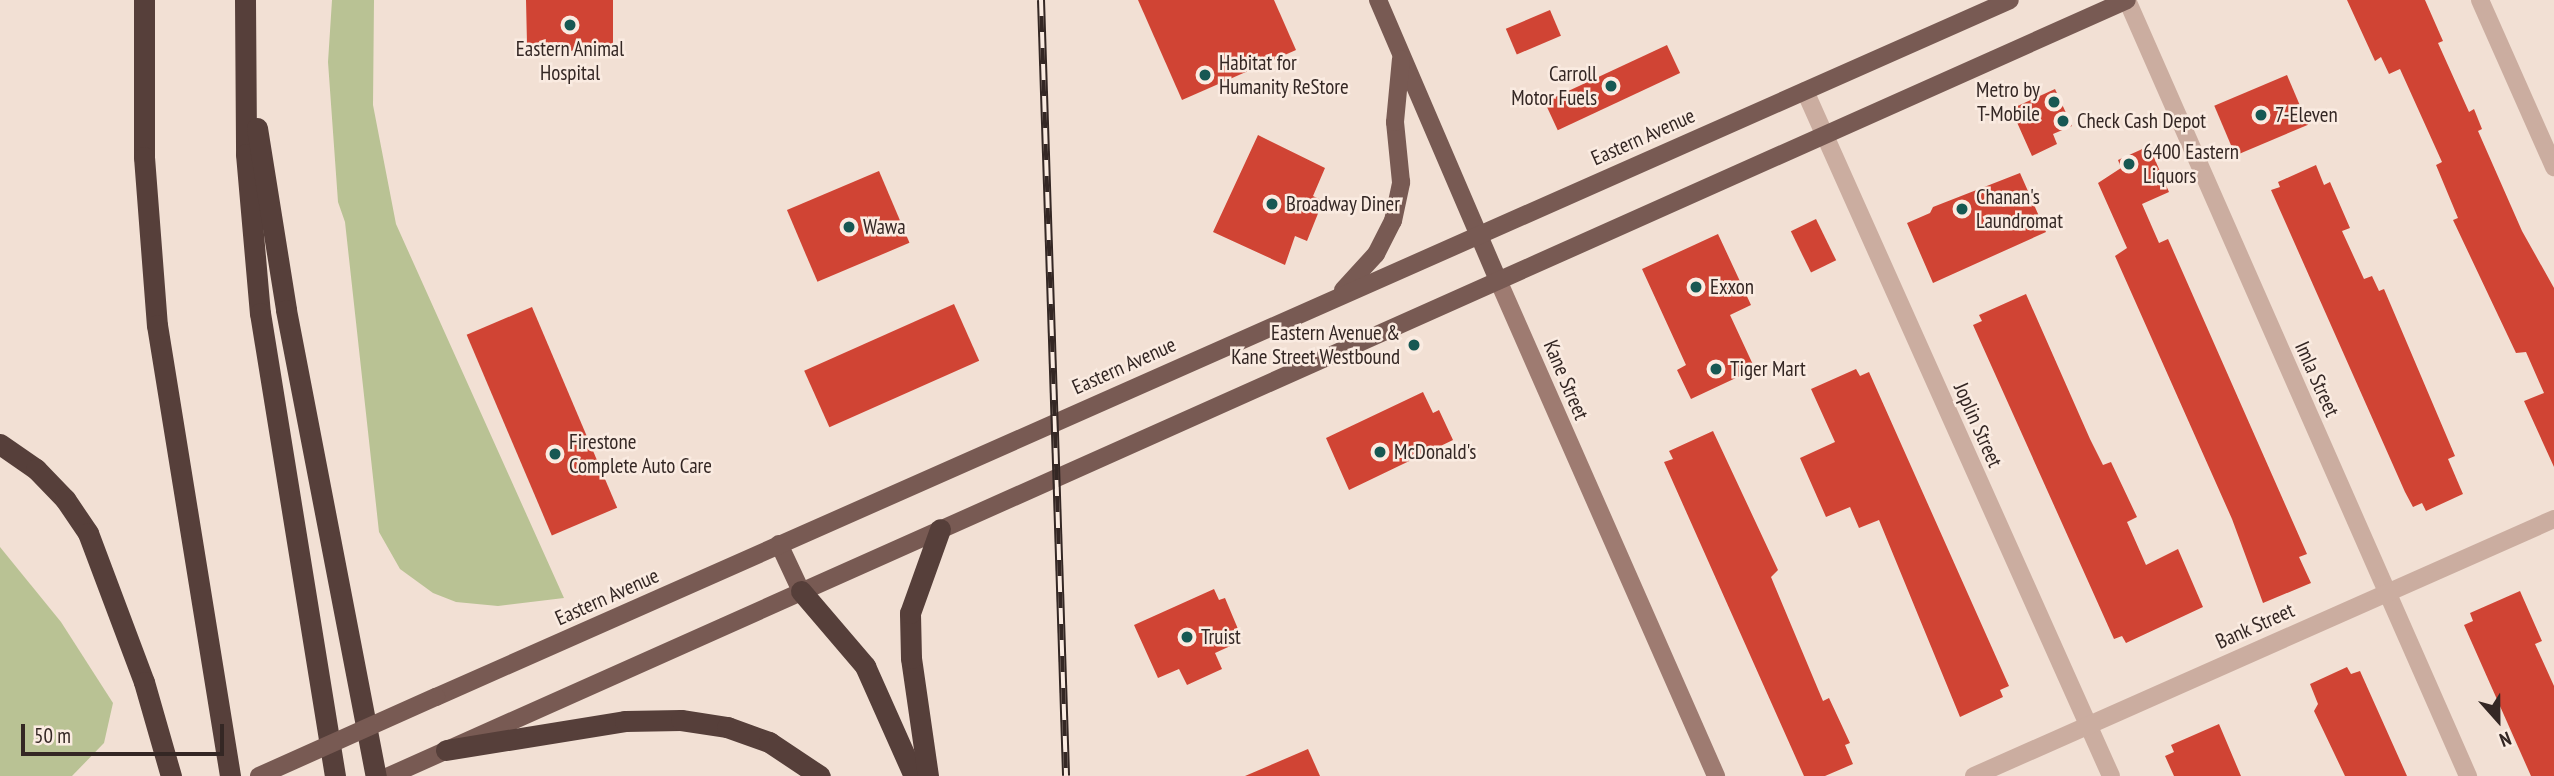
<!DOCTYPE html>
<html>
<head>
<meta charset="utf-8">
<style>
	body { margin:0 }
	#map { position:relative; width:2554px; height:776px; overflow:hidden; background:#f2e0d4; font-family:"PT Sans Narrow",sans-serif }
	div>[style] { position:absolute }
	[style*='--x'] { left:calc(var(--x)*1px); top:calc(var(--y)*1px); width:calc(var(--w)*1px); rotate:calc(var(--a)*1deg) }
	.green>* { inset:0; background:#b9c294 }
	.building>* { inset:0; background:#d04434; transform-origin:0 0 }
	.street>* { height:18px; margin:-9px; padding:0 9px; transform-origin:9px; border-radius:9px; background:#cbada0 }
	.secondary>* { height:18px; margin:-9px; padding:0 9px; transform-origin:9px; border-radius:9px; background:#9e7b71 }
	.primary>* { height:18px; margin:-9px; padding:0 9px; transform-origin:9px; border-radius:9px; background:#785a53 }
	.highway>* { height:21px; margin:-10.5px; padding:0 10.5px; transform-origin:10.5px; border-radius:10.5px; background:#563f3a }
	.rail>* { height:8px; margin-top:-4px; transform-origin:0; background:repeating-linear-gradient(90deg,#faebe1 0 16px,#342724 0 32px); box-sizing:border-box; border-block:2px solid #342724 }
	.primary-bridge>* { height:18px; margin:-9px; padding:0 9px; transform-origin:9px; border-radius:9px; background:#785a53 }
	.dots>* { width:19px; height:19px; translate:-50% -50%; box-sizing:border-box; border:4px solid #faebe1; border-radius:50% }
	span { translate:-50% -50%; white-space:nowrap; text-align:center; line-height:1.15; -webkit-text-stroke:5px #faebe1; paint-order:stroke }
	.poi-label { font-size:21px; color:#342724 }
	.left { translate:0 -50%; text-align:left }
	.right { translate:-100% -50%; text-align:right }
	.street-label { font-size:21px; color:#342724 }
	.north { position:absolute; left:2463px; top:685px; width:70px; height:70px; -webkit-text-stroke:5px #faebe1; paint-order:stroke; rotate:159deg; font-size:19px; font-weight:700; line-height:28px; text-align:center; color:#342724 }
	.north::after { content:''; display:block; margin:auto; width:24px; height:32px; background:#342724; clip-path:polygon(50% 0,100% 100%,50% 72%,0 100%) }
	.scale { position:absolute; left:21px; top:724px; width:203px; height:32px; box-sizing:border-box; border:4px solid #342724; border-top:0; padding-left:9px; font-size:21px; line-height:24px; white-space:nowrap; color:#342724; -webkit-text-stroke:5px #faebe1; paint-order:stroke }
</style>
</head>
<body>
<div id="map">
	<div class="green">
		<i style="clip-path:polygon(332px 0,374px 0,373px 105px,396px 224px,564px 598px,498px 606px,456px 602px,433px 593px,400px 569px,379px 532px,345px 222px,338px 202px,328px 62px)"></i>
		<i style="clip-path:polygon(0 547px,61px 622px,113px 703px,104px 743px,72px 776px,0 776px)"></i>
	</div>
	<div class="building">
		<i style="clip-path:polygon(526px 0,613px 0,613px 47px,558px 52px,557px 42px,527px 44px)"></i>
		<i style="clip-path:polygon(1138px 0,1274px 0,1296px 50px,1182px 100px)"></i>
		<i style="clip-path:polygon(2347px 0,2425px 0,2443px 41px,2438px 43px,2469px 112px,2474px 109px,2482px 129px,2478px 131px,2522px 231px,2554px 288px,2554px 467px,2524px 401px,2544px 393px,2526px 352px,2516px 353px,2453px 220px,2458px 218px,2436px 165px,2442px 162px,2400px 69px,2389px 74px,2381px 57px,2375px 61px)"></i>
		<i style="left:1550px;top:10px;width:28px;height:48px;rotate:67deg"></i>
		<i style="left:1667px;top:45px;width:31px;height:135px;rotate:65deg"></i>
		<i style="left:2287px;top:75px;width:54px;height:79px;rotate:67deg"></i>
		<i style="clip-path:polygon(2055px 89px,2072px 126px,2053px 134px,2057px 144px,2032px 156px,2011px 109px)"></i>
		<i style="clip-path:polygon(1258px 135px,1325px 168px,1313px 196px,1323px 201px,1307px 241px,1295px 236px,1285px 265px,1213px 232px)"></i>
		<i style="clip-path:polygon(2149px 146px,2169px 192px,2142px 204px,2159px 243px,2168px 239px,2307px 554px,2299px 557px,2311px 583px,2263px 603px,2232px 519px,2115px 256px,2127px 248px,2098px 183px,2121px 168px,2118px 160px)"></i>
		<i style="clip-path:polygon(2316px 165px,2324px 185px,2330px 182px,2350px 228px,2342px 231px,2364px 279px,2372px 276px,2379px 291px,2384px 289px,2455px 456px,2448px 459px,2463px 494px,2426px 511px,2422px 503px,2413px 507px,2405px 492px,2271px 190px,2280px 187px,2278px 182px)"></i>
		<i style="left:879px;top:171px;width:78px;height:100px;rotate:67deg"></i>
		<i style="clip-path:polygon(2020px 173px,2046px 232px,1933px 283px,1907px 223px,1930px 213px,1933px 207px)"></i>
		<i style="left:1816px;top:219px;width:46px;height:28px;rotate:64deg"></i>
		<i style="clip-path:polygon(1718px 234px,1751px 305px,1730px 315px,1755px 369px,1691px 399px,1677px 370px,1686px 365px,1642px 269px)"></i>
		<i style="clip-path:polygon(2026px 294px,2090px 439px,2103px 465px,2111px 462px,2137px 517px,2127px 522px,2146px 565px,2178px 549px,2203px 607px,2126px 643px,2122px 636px,2114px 639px,1973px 325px,1982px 321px,1979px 315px)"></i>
		<i style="left:954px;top:304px;width:62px;height:164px;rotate:66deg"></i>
		<i style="left:532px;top:307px;width:218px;height:71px;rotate:67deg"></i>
		<i style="clip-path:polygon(1856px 369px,1860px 376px,1869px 372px,2009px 686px,2000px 690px,2003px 697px,1960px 717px,1879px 520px,1859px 528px,1850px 507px,1826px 517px,1800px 458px,1835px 442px,1811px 389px)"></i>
		<i style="clip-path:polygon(1423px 392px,1433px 413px,1439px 410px,1453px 440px,1349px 490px,1326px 438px)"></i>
		<i style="clip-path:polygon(1713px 431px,1778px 570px,1771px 577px,1815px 682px,1823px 701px,1829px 698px,1850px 743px,1845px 745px,1853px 764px,1825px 776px,1804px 776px,1664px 462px,1673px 459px,1669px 451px)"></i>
		<i style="clip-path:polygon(1214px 589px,1219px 600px,1225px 598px,1238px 629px,1232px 631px,1237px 643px,1215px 653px,1222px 669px,1187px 685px,1179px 669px,1158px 678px,1134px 625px)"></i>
		<i style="clip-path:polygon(2520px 591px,2542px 641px,2535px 644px,2554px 686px,2554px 776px,2531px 776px,2464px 625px,2473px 621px,2470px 613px)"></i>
		<i style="clip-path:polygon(2347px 667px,2351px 674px,2360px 671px,2407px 776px,2345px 776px,2314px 711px,2318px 704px,2310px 684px)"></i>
		<i style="clip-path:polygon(2219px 724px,2241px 776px,2174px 776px,2165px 756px,2174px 752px,2171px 745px)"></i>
		<i style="clip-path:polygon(1308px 749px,1320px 776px,1245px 776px)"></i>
	</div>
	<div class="street">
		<i style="--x:2127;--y:0;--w:848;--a:66.28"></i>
		<i style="--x:2480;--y:0;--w:183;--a:66.1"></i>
		<i style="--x:1805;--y:91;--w:750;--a:65.93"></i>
		<i style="--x:1974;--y:776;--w:634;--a:-23.9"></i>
	</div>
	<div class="secondary">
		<i style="--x:1498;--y:280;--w:542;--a:66.27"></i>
	</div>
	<div class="primary">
		<i style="--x:1378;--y:0;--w:305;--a:66.8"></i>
		<i style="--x:1343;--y:290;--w:49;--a:-47.5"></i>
		<i style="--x:1376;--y:254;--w:37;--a:-63"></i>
		<i style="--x:1393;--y:221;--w:40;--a:-78"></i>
		<i style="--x:1401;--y:182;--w:60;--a:-95.7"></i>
		<i style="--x:1395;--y:122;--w:63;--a:-84.6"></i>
		<i style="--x:779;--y:544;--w:52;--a:64.9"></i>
		<i style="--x:436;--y:697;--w:1721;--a:-23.88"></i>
		<i style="--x:389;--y:776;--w:1903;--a:-24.06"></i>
	</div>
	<div class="highway">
		<i style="--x:144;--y:0;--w:157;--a:90"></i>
		<i style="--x:144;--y:157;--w:169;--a:85.6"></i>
		<i style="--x:157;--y:325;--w:457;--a:80.8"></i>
		<i style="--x:245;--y:0;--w:154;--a:89.6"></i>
		<i style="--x:246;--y:154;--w:160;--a:85"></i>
		<i style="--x:260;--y:313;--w:469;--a:80.8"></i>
		<i style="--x:257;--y:128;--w:184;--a:80.9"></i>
		<i style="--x:286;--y:310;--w:475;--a:79.1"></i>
		<i style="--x:0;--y:444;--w:44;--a:34.8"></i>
		<i style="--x:36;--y:469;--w:42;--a:46"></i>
		<i style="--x:65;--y:499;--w:41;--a:55.9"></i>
		<i style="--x:88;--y:533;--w:159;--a:69.4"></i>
		<i style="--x:144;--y:682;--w:98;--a:74"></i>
		<i style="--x:801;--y:591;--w:99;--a:49.5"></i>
		<i style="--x:865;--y:666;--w:120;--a:66"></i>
		<i style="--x:446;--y:750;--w:181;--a:-9.2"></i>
		<i style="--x:625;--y:721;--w:56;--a:-1"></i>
		<i style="--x:681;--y:720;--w:47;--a:8.7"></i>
		<i style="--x:727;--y:727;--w:45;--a:19.7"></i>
		<i style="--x:769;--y:742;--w:61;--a:33.7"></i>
		<i style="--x:928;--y:776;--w:119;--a:-98.2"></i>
		<i style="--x:911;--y:658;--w:45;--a:-91.3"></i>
		<i style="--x:910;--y:613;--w:89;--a:-70.3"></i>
	</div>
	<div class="rail">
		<i style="--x:1041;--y:0;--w:776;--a:88.15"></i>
	</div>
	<div class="primary-bridge">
		<i style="--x:259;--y:776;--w:194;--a:-24.1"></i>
	</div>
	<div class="dots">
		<i style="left:570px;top:25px;background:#175853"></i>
		<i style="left:1205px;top:75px;background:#175853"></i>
		<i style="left:1611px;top:86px;background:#175853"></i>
		<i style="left:2054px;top:102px;background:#175853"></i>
		<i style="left:2261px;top:115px;background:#175853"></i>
		<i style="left:2063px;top:121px;background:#175853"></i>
		<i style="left:2129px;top:164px;background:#175853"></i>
		<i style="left:1272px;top:204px;background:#175853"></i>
		<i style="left:1962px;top:209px;background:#175853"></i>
		<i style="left:849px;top:227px;background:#175853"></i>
		<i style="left:1696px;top:287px;background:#175853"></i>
		<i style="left:1414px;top:345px;background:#175853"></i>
		<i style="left:1716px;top:369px;background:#175853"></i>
		<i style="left:1380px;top:452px;background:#175853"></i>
		<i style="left:555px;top:454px;background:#175853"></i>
		<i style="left:1187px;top:637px;background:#175853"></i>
	</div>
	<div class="poi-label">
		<span style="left:570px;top:61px">Eastern Animal<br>Hospital</span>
		<span class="left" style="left:1219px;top:75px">Habitat for<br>Humanity ReStore</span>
		<span class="right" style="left:1597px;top:86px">Carroll<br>Motor Fuels</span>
		<span class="right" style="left:2040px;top:102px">Metro by<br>T-Mobile</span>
		<span class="left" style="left:2275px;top:115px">7-Eleven</span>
		<span class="left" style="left:2077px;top:121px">Check Cash Depot</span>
		<span class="left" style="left:2143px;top:164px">6400 Eastern<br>Liquors</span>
		<span class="left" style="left:1976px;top:209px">Chanan's<br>Laundromat</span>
		<span class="left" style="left:1286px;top:204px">Broadway Diner</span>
		<span class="left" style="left:863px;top:227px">Wawa</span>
		<span class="left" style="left:1710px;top:287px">Exxon</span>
		<span class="right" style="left:1400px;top:345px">Eastern Avenue &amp;<br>Kane Street Westbound</span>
		<span class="left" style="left:1730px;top:369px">Tiger Mart</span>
		<span class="left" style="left:569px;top:454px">Firestone<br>Complete Auto Care</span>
		<span class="left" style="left:1394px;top:452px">McDonald's</span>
		<span class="left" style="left:1201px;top:637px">Truist</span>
	</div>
	<div class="street-label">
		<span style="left:1643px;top:137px;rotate:-24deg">Eastern Avenue</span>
		<span style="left:1124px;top:366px;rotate:-24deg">Eastern Avenue</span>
		<span style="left:2317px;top:379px;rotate:66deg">Imla Street</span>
		<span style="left:1566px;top:380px;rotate:67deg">Kane Street</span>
		<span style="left:1978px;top:425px;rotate:66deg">Joplin Street</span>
		<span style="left:607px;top:597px;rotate:-24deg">Eastern Avenue</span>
		<span style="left:2255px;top:626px;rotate:-24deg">Bank Street</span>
	</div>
	<div class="north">N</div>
	<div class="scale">50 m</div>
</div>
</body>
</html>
